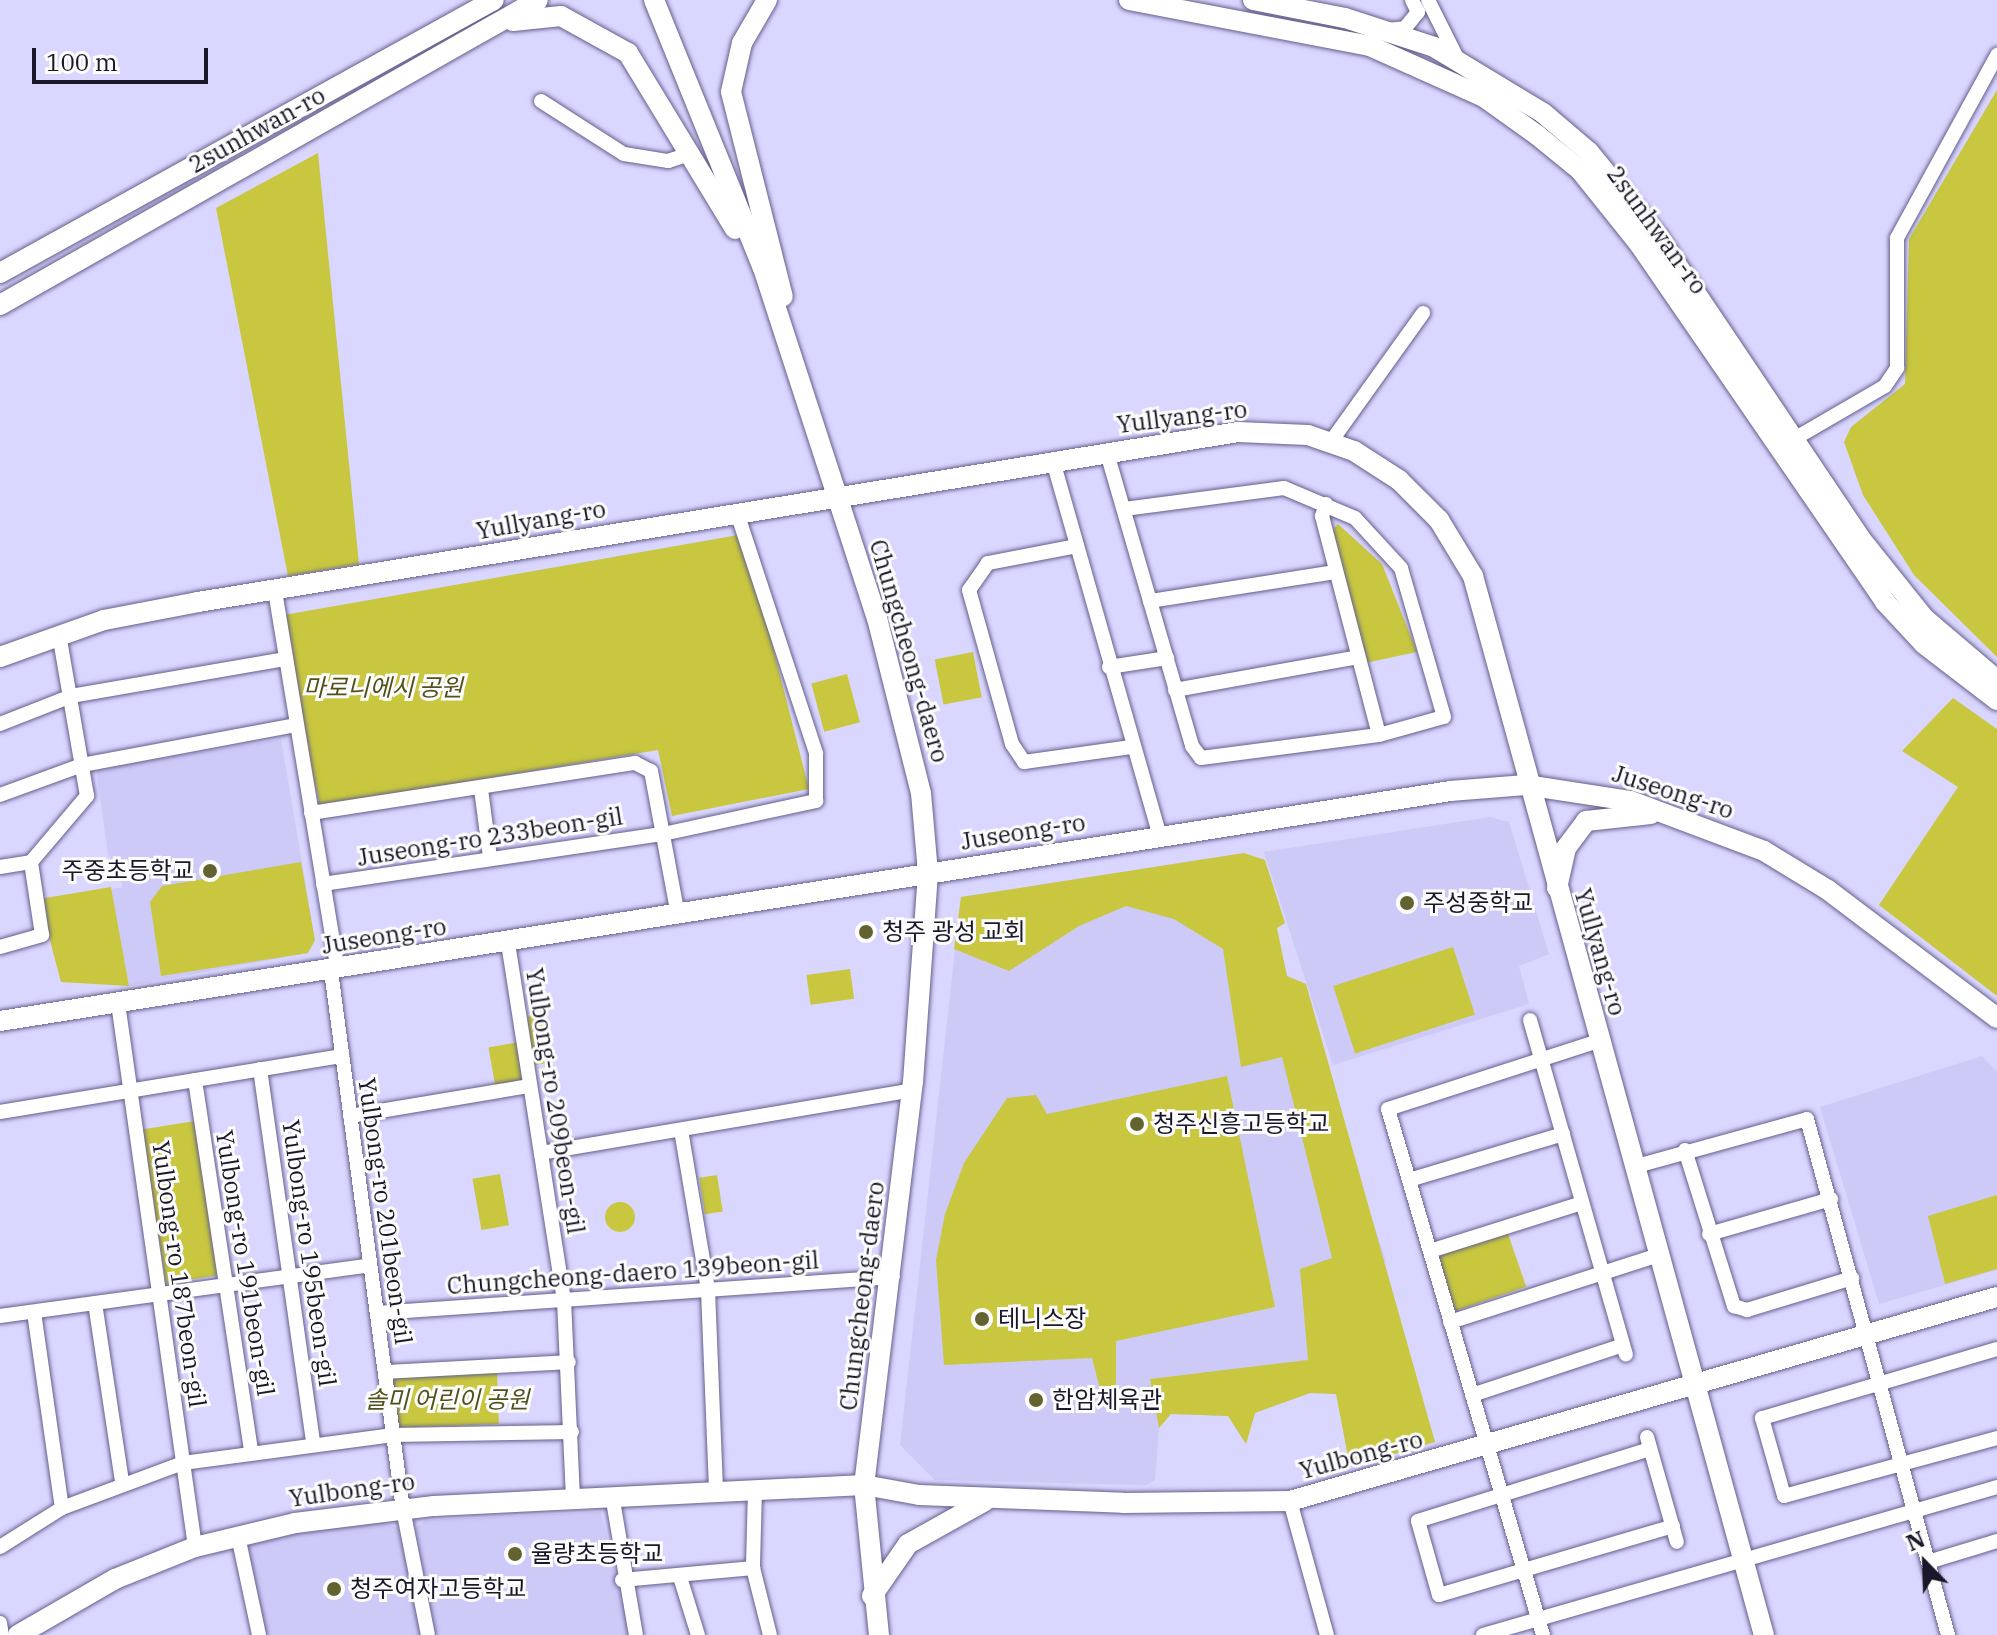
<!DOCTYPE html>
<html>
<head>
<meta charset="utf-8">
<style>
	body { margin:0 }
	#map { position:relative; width:1997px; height:1635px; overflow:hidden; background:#d9d6ff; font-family:"IBM Plex Serif","Noto Sans KR",serif }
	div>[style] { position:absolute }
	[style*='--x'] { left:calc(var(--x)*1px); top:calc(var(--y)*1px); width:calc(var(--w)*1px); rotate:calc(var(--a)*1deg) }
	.built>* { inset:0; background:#cdcaf8 }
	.green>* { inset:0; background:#c8c73f; transform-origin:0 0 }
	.round { border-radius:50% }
	.roads { filter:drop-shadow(0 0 2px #645f8c) drop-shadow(0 0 2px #645f8c) }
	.street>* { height:14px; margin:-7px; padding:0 7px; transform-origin:7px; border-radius:7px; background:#fff }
	.secondary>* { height:20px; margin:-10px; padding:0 10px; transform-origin:10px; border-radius:10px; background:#fff }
	.dots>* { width:22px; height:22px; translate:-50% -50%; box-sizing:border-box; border:4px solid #fcfcfc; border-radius:50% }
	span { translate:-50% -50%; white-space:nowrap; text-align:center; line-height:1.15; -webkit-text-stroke:6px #fcfcfc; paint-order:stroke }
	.street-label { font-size:24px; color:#191728 }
	.park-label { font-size:24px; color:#52511c; font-style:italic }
	.poi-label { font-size:24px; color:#191728 }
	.right { translate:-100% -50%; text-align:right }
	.left { translate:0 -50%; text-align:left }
	.north { position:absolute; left:1885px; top:1523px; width:80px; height:80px; -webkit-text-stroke:6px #fcfcfc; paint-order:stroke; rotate:337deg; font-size:22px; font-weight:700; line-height:32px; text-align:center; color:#191728 }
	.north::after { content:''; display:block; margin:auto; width:28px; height:36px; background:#191728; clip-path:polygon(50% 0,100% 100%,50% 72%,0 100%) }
	.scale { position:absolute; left:32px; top:48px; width:176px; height:36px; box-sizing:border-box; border:4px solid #191728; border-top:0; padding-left:10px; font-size:24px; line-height:28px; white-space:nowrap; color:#191728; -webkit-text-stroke:6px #fcfcfc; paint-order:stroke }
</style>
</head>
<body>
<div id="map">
	<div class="built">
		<i style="clip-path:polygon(281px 739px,315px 940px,308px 953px,129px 986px,111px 889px,123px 887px,108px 854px,96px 769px)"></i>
		<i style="clip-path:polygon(1490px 817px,1509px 822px,1549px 954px,1519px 966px,1529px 1004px,1333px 1065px,1264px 852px)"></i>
		<i style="clip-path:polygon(1244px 853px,1386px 1260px,1336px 1394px,1310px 1393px,1255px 1413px,1246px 1444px,1228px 1416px,1171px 1414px,1159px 1428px,1155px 1480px,1146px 1485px,935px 1480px,900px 1445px,961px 897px)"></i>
		<i style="clip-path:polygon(1982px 1056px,1997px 1072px,1997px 1270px,1879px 1304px,1820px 1107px)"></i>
		<i style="clip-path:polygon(601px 1512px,630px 1635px,435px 1635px,416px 1528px,426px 1520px)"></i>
		<i style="clip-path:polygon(378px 1521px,398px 1528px,422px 1635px,266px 1635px,246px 1542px)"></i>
	</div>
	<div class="green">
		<i style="clip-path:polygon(1997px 90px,1997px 657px,1914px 575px,1863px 495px,1844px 442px,1851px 427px,1905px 384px,1909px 239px)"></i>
		<i style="clip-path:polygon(318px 153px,359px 564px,288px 576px,216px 208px)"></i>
		<i style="clip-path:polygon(1338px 524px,1382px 564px,1417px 652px,1365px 663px,1331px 531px)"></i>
		<i style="clip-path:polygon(744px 534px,809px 789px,672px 816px,658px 750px,320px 806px,278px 616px)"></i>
		<i style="left:973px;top:652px;width:46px;height:39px;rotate:79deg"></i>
		<i style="left:847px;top:674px;width:50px;height:37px;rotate:75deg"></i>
		<i style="clip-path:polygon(1953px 698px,1997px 729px,1997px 996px,1879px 905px,1958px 787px,1902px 751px)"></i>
		<i style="clip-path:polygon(1244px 853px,1265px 860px,1285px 923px,1277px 928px,1287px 976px,1306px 984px,1435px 1442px,1350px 1467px,1336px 1394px,1310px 1393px,1255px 1413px,1246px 1444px,1228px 1416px,1171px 1414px,1159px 1428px,1150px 1379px,1308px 1360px,1300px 1269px,1332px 1258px,1282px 1057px,1241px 1067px,1223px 949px,1174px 919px,1126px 906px,1079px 926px,1009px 971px,954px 949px,961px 897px)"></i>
		<i style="clip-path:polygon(301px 862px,315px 940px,308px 953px,161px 976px,150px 902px,162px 886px)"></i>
		<i style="clip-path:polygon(111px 887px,129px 986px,61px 982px,39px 899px)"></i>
		<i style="left:1453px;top:947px;width:71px;height:126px;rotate:72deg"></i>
		<i style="left:850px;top:969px;width:30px;height:44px;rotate:82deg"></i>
		<i style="left:545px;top:1014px;width:49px;height:18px;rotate:82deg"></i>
		<i style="left:519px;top:1042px;width:42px;height:31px;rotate:80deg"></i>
		<i style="clip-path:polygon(1227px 1076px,1275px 1307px,1116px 1341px,1116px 1390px,1101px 1393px,1092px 1358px,944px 1365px,936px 1260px,945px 1214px,964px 1163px,1007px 1098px,1036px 1095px,1047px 1114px)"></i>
		<i style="left:195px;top:1121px;width:156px;height:54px;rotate:81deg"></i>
		<i style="left:500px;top:1174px;width:52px;height:28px;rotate:80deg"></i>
		<i style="left:717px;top:1175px;width:37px;height:18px;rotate:81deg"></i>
		<i style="clip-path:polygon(1997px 1195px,1997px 1269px,1945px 1284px,1928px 1216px)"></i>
		<i class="round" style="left:605px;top:1202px;width:30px;height:30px"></i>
		<i style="left:1507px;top:1231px;width:59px;height:77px;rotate:71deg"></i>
		<i style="left:497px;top:1371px;width:53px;height:105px;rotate:88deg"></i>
	</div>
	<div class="roads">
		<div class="street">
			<i style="--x:1428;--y:0;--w:67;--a:63.4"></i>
			<i style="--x:1387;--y:30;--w:18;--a:-6"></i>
			<i style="--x:1405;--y:28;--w:21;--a:-51"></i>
			<i style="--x:1418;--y:12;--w:13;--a:-117"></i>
			<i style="--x:541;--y:101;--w:98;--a:32.6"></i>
			<i style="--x:624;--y:154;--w:45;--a:9"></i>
			<i style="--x:668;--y:161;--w:25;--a:-18"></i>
			<i style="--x:1794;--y:439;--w:105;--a:-30.2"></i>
			<i style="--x:1885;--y:386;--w:22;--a:-56"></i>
			<i style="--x:1897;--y:368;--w:130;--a:-90"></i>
			<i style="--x:1897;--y:238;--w:209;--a:-61.3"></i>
			<i style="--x:1330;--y:443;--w:160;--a:-54.4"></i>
			<i style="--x:1107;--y:453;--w:305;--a:73.8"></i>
			<i style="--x:1192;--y:746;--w:15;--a:53"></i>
			<i style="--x:1201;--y:758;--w:179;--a:-7.4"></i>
			<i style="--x:1379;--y:735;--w:67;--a:-15.5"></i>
			<i style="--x:1444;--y:717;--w:155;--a:-106.1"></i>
			<i style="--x:1401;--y:568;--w:68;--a:-132.6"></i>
			<i style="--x:1355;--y:518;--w:77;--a:-157.1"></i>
			<i style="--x:1284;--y:488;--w:161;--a:172.5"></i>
			<i style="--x:1053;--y:461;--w:391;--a:74.1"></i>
			<i style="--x:1326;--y:504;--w:13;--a:108"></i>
			<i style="--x:1322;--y:516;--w:226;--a:75.4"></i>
			<i style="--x:1077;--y:546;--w:91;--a:169.2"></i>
			<i style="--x:988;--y:563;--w:33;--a:125"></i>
			<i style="--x:969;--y:590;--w:160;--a:74.4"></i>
			<i style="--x:1012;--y:744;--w:22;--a:56"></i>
			<i style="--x:1024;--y:762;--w:108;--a:-8"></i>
			<i style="--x:275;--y:591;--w:384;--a:80.6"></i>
			<i style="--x:1150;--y:601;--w:187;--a:-8.9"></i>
			<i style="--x:1109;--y:667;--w:59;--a:-8.8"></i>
			<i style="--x:1175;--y:690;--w:186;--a:-10.2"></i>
			<i style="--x:0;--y:724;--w:76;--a:-21.5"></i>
			<i style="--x:71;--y:696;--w:218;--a:-9.8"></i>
			<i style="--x:481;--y:789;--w:69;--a:82.5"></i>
			<i style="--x:0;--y:795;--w:87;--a:-20.1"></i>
			<i style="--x:82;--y:765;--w:217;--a:-10.6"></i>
			<i style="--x:311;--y:813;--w:328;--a:-8.8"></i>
			<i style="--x:635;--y:763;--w:18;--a:27"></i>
			<i style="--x:651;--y:771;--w:147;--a:79.4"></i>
			<i style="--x:0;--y:867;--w:31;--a:-9"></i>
			<i style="--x:323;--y:884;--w:344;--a:-8.4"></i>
			<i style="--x:663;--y:834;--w:157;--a:-12.2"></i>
			<i style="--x:816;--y:801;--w:48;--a:-90"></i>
			<i style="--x:816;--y:753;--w:253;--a:-108.2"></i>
			<i style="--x:508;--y:943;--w:361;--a:81.1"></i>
			<i style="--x:564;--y:1300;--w:196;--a:87.4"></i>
			<i style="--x:0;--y:947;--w:44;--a:-15.9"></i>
			<i style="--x:42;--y:935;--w:74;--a:-98.6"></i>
			<i style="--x:31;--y:862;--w:87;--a:-49.7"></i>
			<i style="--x:87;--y:796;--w:164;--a:-99.8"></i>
			<i style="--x:331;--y:971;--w:543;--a:82.38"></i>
			<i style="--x:403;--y:1509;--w:128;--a:78.8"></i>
			<i style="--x:118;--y:1003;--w:549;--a:81.94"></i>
			<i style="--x:1530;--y:1020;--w:348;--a:74"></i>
			<i style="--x:260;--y:1069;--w:377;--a:81.9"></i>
			<i style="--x:195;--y:1080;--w:376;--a:81.4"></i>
			<i style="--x:0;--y:1112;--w:347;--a:-9.3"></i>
			<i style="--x:350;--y:1116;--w:182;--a:-9.5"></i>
			<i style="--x:681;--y:1130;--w:162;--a:80.4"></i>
			<i style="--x:708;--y:1290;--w:200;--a:87.7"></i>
			<i style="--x:1685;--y:1150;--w:164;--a:72.6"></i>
			<i style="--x:1734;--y:1306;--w:14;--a:17"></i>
			<i style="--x:1747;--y:1310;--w:110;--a:-16.9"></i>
			<i style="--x:541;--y:1153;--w:376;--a:-9.6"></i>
			<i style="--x:1633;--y:1167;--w:180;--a:-15.4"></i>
			<i style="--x:1807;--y:1119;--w:535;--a:74.72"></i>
			<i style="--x:1409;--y:1180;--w:161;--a:-16.6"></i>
			<i style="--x:1709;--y:1234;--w:127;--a:-16"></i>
			<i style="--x:1430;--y:1251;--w:159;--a:-17.5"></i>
			<i style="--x:95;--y:1303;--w:181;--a:81.4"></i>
			<i style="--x:34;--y:1312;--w:198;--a:81.9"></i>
			<i style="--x:377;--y:1313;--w:517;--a:-3.99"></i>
			<i style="--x:0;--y:1316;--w:373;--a:-7.8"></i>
			<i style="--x:1450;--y:1322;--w:216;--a:-17.8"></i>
			<i style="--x:1997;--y:1349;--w:245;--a:163.6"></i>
			<i style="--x:1762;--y:1418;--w:81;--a:74.2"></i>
			<i style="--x:1784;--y:1496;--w:221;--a:-15.2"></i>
			<i style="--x:385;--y:1372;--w:184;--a:-3.1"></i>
			<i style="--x:1472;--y:1395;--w:159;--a:-18.3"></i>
			<i style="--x:1647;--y:1437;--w:109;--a:74.1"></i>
			<i style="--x:1650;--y:1449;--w:243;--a:162.8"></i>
			<i style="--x:1418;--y:1521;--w:77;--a:74.2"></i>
			<i style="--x:1439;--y:1595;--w:244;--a:-16.4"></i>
			<i style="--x:755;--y:1489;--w:79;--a:91.5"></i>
			<i style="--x:753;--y:1568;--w:69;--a:75.8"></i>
			<i style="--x:612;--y:1495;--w:142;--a:80.3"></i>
			<i style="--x:1290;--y:1501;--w:139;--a:74.6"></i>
			<i style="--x:238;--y:1536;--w:101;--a:78"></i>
			<i style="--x:0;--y:1547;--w:73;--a:-32.2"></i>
			<i style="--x:62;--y:1508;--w:129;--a:-20.4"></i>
			<i style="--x:183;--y:1463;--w:212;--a:-7.6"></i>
			<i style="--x:393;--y:1435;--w:179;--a:-1"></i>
			<i style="--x:1928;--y:1562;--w:72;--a:-16.9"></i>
			<i style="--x:680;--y:1577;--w:61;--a:72.8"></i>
			<i style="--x:622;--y:1580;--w:132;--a:-5.2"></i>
			<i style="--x:0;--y:1623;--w:12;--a:81"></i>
			<i style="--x:1483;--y:1635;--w:535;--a:-16.06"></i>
			<i style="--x:1543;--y:1635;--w:548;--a:-106.42"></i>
			<i style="--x:1388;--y:1109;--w:221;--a:-17.9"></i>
		</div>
		<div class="secondary">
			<i style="--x:654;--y:0;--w:289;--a:67.9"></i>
			<i style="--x:763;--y:268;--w:368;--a:72"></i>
			<i style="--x:877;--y:618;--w:180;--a:75.9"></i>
			<i style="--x:921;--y:793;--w:80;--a:85"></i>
			<i style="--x:928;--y:873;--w:209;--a:94.1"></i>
			<i style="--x:913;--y:1081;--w:407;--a:96.9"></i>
			<i style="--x:864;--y:1485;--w:151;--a:84.3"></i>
			<i style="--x:767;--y:0;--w:50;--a:120.2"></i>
			<i style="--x:742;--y:43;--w:50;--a:102.7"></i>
			<i style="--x:731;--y:92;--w:211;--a:75.8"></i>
			<i style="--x:1129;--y:0;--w:245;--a:10.8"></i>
			<i style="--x:1370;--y:46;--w:125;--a:24.1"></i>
			<i style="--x:1484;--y:97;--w:65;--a:35.6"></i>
			<i style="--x:1537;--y:135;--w:55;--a:39.1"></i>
			<i style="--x:1580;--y:170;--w:96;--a:51.3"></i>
			<i style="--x:1640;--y:245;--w:433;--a:55.5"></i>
			<i style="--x:1885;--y:602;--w:57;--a:47.1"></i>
			<i style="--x:1924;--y:644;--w:92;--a:37.5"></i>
			<i style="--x:1253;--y:0;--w:94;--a:11.1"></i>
			<i style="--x:1345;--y:18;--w:94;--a:18"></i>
			<i style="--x:1434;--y:47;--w:127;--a:31.2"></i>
			<i style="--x:1543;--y:113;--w:60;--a:40.3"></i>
			<i style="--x:1589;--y:152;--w:109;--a:50.9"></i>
			<i style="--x:1658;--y:237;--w:362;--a:56.1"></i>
			<i style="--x:1860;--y:538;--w:104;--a:51.3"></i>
			<i style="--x:1925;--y:619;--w:94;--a:40.3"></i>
			<i style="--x:513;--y:21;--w:48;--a:-5.9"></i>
			<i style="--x:561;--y:16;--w:77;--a:28.9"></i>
			<i style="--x:628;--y:53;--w:206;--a:58.7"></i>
			<i style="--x:0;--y:273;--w:564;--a:-28.93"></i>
			<i style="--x:0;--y:305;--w:618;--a:-29.55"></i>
			<i style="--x:0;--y:657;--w:110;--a:-19.6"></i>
			<i style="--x:104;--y:620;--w:96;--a:-10.8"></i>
			<i style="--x:198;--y:602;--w:1054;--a:-9.28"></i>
			<i style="--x:1238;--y:432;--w:70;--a:2.5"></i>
			<i style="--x:1308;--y:435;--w:49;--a:19.2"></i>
			<i style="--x:1354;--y:451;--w:54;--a:32.8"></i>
			<i style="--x:1399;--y:480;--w:57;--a:45"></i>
			<i style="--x:1439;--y:520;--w:66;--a:58.7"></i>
			<i style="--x:1473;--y:576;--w:1098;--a:74.64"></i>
			<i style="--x:1557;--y:888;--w:41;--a:-77.3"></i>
			<i style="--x:1566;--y:848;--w:34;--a:-53"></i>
			<i style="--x:1586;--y:821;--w:65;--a:-6.1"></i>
			<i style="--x:0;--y:1021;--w:1468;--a:-9.01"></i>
			<i style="--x:1450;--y:791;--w:76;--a:-4.5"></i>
			<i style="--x:1526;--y:785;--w:106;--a:8.7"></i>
			<i style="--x:1631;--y:801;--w:142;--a:20.6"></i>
			<i style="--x:1764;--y:851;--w:75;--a:31.4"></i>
			<i style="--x:1828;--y:890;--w:212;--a:37.1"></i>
			<i style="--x:872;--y:1596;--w:63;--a:-55.3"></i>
			<i style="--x:908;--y:1544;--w:88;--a:-29.2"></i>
			<i style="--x:18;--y:1635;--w:112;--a:-30"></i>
			<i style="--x:115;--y:1579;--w:86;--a:-21.8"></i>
			<i style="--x:195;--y:1547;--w:103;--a:-13.5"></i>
			<i style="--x:295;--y:1523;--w:140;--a:-7"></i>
			<i style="--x:434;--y:1506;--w:431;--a:-2.8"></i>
			<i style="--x:864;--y:1485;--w:56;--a:10.3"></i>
			<i style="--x:919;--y:1495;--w:204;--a:2.2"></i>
			<i style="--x:1123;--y:1503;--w:167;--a:-0.7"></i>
			<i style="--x:1290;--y:1501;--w:736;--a:-16.1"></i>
		</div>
	</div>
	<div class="dots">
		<i style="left:210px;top:871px;background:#636330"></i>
		<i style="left:1407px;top:903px;background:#636330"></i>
		<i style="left:866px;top:932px;background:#636330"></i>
		<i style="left:1137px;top:1124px;background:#636330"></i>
		<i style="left:982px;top:1319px;background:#636330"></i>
		<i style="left:1036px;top:1400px;background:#636330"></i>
		<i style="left:515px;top:1554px;background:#636330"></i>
		<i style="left:334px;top:1589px;background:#636330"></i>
	</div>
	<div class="street-label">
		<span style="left:257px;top:130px;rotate:-29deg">2sunhwan-ro</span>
		<span style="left:1657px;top:230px;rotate:54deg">2sunhwan-ro</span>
		<span style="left:1182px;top:417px;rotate:-7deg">Yullyang-ro</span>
		<span style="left:541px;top:520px;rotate:-10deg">Yullyang-ro</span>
		<span style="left:909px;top:651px;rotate:74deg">Chungcheong-daero</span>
		<span style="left:1673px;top:792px;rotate:18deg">Juseong-ro</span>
		<span style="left:1023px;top:832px;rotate:-9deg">Juseong-ro</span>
		<span style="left:490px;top:837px;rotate:-9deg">Juseong-ro 233beon-gil</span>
		<span style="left:384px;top:936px;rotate:-9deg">Juseong-ro</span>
		<span style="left:1600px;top:952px;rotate:74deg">Yullyang-ro</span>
		<span style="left:555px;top:1101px;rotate:81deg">Yulbong-ro 209beon-gil</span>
		<span style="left:385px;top:1211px;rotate:82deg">Yulbong-ro 201beon-gil</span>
		<span style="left:309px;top:1253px;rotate:82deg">Yulbong-ro 195beon-gil</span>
		<span style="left:245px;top:1263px;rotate:81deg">Yulbong-ro 191beon-gil</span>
		<span style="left:633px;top:1273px;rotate:-4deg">Chungcheong-daero 139beon-gil</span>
		<span style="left:179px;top:1274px;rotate:82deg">Yulbong-ro 187beon-gil</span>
		<span style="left:862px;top:1296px;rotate:-83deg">Chungcheong-daero</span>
		<span style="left:1361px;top:1455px;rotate:-15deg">Yulbong-ro</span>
		<span style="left:352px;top:1490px;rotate:-8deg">Yulbong-ro</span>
	</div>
	<div class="park-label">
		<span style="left:383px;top:688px">마로니에시 공원</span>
		<span style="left:447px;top:1400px">솔미 어린이 공원</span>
	</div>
	<div class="poi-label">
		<span class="right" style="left:194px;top:871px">주중초등학교</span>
		<span class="left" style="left:1423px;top:903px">주성중학교</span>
		<span class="left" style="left:882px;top:932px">청주 광성 교회</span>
		<span class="left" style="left:1153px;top:1124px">청주신흥고등학교</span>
		<span class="left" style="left:998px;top:1319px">테니스장</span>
		<span class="left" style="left:1052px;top:1400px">한암체육관</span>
		<span class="left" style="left:531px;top:1554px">율량초등학교</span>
		<span class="left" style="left:350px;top:1589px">청주여자고등학교</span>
	</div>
	<div class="north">N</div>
	<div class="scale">100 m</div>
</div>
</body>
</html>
